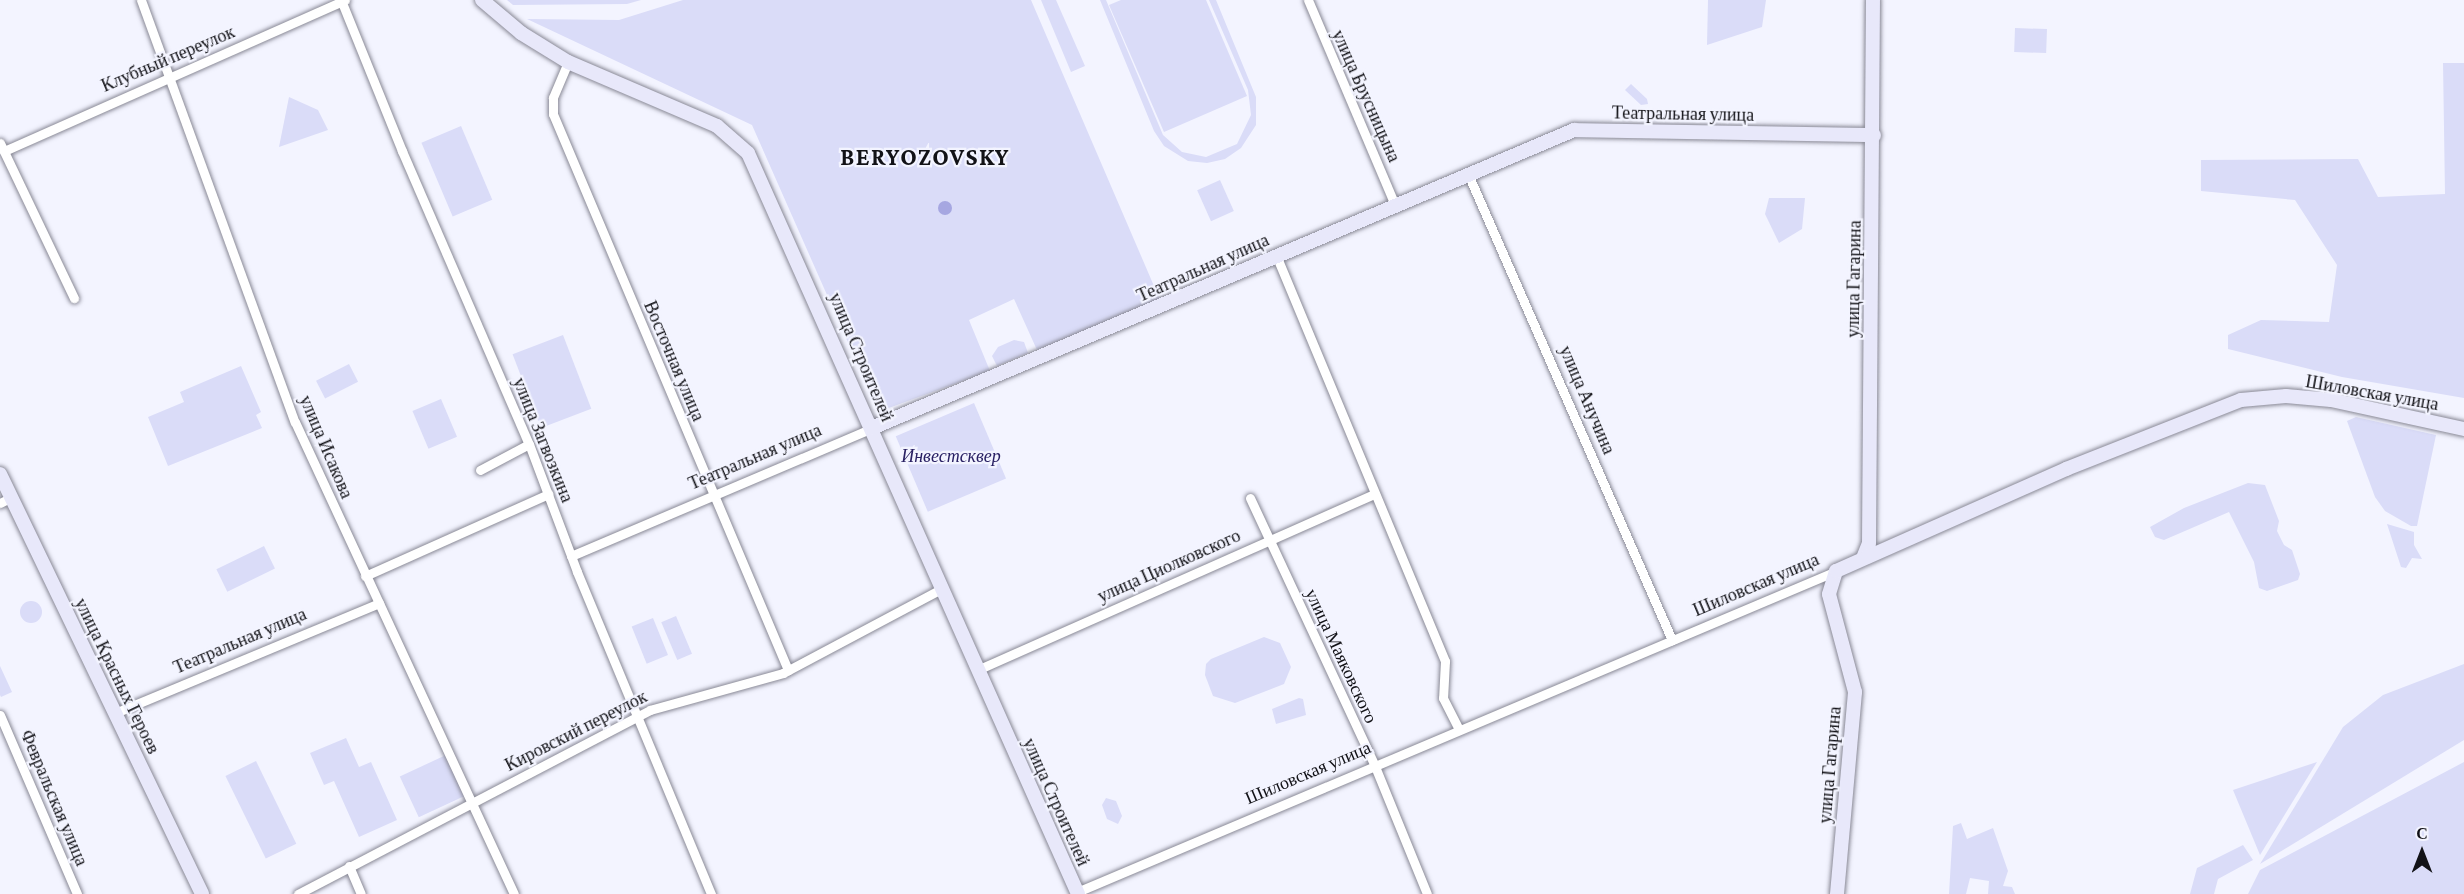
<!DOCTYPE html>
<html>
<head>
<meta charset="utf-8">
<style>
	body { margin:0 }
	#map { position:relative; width:2464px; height:894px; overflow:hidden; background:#f3f4ff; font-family:"Crimson Pro",serif }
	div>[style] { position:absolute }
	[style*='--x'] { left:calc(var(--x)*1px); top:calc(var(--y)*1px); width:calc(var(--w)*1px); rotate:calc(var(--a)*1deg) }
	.green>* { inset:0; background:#dadcf8; transform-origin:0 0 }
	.round { border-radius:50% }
	.water>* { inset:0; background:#a6a7e1 }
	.roads { filter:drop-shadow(0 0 2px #898996) drop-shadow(0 0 2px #898996) }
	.street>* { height:9px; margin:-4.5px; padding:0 4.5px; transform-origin:4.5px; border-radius:4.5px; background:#fff }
	.secondary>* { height:14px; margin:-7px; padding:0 7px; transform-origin:7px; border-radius:7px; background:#e8e8fa }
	span { translate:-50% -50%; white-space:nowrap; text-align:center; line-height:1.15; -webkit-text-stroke:4.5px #f3f4ff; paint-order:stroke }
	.street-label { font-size:18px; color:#121217 }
	.park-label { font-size:18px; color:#292063; font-style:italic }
	.district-label { font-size:24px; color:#121217; font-weight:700; letter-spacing:1.5px }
	.north { position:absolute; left:2392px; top:822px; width:60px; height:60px; -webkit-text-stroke:4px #f3f4ff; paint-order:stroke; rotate:0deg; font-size:16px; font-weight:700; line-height:24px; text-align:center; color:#121217 }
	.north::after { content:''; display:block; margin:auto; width:21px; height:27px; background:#121217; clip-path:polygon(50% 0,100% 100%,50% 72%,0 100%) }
</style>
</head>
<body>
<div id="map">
	<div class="green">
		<i style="clip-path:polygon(507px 0,641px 0,627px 4px,513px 5px)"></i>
		<i style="clip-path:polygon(683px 0,1031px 0,1160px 300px,1037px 350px,1014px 299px,969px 320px,990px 371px,886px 409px,872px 397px,752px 125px,527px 19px,619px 20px)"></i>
		<i style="clip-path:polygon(1041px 0,1056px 0,1085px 66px,1071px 72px)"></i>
		<i style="clip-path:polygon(1100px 0,1106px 0,1163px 135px,1182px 152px,1206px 157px,1237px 144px,1251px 115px,1248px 90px,1209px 0,1216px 0,1256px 97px,1256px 125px,1241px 148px,1225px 159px,1207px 163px,1188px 161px,1164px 146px,1154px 131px)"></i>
		<i style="clip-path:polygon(1121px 0,1206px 0,1247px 96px,1164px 132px,1109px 5px)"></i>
		<i style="clip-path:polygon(1708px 0,1766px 0,1762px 27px,1707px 45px)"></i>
		<i style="left:2015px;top:28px;width:32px;height:24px;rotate:2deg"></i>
		<i style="clip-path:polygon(2443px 63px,2464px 63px,2464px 398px,2342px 377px,2228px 349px,2228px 335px,2261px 320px,2329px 322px,2337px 265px,2295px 200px,2201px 191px,2201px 160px,2358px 159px,2378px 197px,2445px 194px)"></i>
		<i style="clip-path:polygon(1631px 84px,1647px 99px,1648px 104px,1641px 105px,1625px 90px)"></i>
		<i style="clip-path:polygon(289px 97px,318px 110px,328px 130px,279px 147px)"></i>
		<i style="left:461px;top:126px;width:80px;height:43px;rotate:67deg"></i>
		<i style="left:1220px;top:180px;width:34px;height:25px;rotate:66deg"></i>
		<i style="clip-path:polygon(1769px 198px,1805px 198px,1802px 229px,1779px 243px,1765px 214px)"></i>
		<i style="left:563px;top:335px;width:79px;height:54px;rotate:69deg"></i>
		<i style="clip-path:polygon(1014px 340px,1024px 342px,1028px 353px,997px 366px,992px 356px,998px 347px)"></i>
		<i style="left:349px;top:364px;width:20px;height:37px;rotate:63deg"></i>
		<i style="clip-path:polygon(241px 366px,261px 412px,256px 415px,262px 428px,168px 466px,148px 417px,184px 402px,180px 392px)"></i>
		<i style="left:441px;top:399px;width:41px;height:31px;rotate:67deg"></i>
		<i style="left:974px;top:403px;width:82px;height:85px;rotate:67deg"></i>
		<i style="clip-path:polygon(2356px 417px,2436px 435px,2417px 526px,2411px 526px,2385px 511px,2375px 497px,2347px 421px)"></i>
		<i style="clip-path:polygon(2248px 483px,2265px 485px,2279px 521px,2277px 531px,2284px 545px,2292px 550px,2300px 574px,2298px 580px,2267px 591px,2259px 588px,2254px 562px,2229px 512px,2164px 540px,2155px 537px,2150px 527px,2184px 508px)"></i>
		<i style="clip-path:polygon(2387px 524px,2414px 532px,2414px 545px,2422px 559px,2412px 558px,2406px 568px,2401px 567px)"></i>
		<i style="left:264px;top:546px;width:25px;height:53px;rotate:64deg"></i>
		<i class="round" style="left:20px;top:601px;width:22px;height:22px"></i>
		<i style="left:676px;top:616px;width:41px;height:16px;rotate:67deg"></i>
		<i style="left:653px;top:618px;width:40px;height:23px;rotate:68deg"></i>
		<i style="clip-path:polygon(1264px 637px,1280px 643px,1291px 667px,1284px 684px,1235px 703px,1213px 696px,1205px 675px,1206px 664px,1211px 659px)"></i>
		<i style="clip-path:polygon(2464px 664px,2464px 740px,2260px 864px,2343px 727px,2383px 695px)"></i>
		<i style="clip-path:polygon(0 666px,12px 692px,1px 697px,0 695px)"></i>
		<i style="clip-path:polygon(1299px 698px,1303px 699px,1306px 715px,1276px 724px,1272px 709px)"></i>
		<i style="clip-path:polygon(346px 738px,359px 767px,371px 762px,397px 820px,359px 837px,334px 781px,324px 785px,310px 753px)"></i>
		<i style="left:446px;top:755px;width:45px;height:51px;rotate:65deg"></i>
		<i style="left:256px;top:761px;width:92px;height:34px;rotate:64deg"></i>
		<i style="clip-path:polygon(2317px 762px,2260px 855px,2233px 790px)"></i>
		<i style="clip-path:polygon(2464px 762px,2464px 894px,2248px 894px,2260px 870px)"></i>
		<i style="clip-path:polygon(1106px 798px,1116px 801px,1122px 816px,1118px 824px,1107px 819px,1102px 805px)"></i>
		<i style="clip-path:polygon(1961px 823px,1967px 839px,1993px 828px,2008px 871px,2003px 886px,2012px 887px,2015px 894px,1988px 894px,1989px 881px,1970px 878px,1966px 894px,1949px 894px,1953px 826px)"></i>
		<i style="clip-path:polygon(2243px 845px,2253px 860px,2218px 879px,2214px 894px,2190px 894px,2197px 868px)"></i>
	</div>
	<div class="water">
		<i class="round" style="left:938px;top:201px;width:14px;height:14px"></i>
	</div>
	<div class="roads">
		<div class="street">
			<i style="--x:141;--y:0;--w:449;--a:70"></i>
			<i style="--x:295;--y:422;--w:520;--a:65.11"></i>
			<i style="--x:341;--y:0;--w:163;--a:68"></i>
			<i style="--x:402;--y:151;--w:319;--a:66.6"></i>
			<i style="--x:529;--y:444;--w:137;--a:69.4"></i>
			<i style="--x:577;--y:572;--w:349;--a:67.4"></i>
			<i style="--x:1308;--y:0;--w:223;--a:67"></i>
			<i style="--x:568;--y:62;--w:39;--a:113"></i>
			<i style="--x:553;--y:98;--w:16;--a:90"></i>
			<i style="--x:553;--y:114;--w:604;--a:67.09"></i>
			<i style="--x:0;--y:143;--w:172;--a:64.5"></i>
			<i style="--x:4;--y:151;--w:373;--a:-23.9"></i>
			<i style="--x:1468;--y:174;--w:509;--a:66.36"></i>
			<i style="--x:1276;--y:255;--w:440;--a:67.4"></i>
			<i style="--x:1445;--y:661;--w:37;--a:93"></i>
			<i style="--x:1443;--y:698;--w:35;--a:63"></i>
			<i style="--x:480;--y:470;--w:55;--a:-28"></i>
			<i style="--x:1250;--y:498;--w:293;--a:65"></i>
			<i style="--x:1374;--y:764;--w:140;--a:67.8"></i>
			<i style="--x:0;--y:503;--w:11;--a:-27"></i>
			<i style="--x:571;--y:556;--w:327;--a:-23"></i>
			<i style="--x:365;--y:576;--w:201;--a:-24.1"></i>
			<i style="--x:977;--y:670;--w:435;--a:-23.9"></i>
			<i style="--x:115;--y:713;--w:286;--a:-22.6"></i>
			<i style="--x:0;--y:715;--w:195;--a:66.7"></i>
			<i style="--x:349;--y:866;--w:30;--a:67"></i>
			<i style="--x:1077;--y:892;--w:824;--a:-22.92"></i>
			<i style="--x:298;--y:894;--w:397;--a:-27.6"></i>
			<i style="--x:650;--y:710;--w:138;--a:-15.5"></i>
			<i style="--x:783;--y:673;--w:179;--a:-28"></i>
		</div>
		<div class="secondary">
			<i style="--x:482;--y:0;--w:51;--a:40.2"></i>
			<i style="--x:521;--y:33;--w:55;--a:31.7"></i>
			<i style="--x:568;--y:62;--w:162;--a:23.2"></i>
			<i style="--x:717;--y:126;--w:41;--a:41.1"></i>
			<i style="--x:748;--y:153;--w:811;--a:65.99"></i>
			<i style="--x:872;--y:428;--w:763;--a:-23"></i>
			<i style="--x:1574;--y:130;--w:300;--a:1"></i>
			<i style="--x:0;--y:474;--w:466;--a:64.3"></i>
			<i style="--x:1863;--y:558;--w:16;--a:-68"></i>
			<i style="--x:1869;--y:543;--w:543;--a:-89.58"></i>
			<i style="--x:1837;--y:894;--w:203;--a:-84.9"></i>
			<i style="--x:1855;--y:692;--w:101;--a:-104.9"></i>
			<i style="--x:1829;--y:594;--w:24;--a:-73"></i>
			<i style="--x:1836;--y:571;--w:252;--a:-23.9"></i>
			<i style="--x:2066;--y:469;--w:188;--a:-21.5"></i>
			<i style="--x:2241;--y:400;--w:45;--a:-5.1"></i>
			<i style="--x:2286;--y:396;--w:45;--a:5.1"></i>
			<i style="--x:2331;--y:400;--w:136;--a:12.3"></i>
		</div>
	</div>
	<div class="street-label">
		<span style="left:168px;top:59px;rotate:-23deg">Клубный переулок</span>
		<span style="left:1366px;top:96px;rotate:66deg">улица Брусницына</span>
		<span style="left:1683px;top:114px;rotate:1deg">Театральная улица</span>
		<span style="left:1203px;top:268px;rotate:-24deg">Театральная улица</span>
		<span style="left:1854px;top:279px;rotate:-89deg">улица Гагарина</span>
		<span style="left:861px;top:357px;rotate:67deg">улица Строителей</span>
		<span style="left:674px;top:361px;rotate:67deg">Восточная улица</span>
		<span style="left:2372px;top:393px;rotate:10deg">Шиловская улица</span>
		<span style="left:1587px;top:400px;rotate:67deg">улица Анучина</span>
		<span style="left:543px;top:440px;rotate:68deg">улица Загвозкина</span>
		<span style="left:326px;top:447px;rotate:67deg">улица Исакова</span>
		<span style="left:755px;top:457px;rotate:-23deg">Театральная улица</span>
		<span style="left:1169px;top:566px;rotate:-24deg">улица Циолковского</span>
		<span style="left:1756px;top:585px;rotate:-23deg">Шиловская улица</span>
		<span style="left:240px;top:641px;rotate:-23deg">Театральная улица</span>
		<span style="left:1341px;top:656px;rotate:65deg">улица Маяковского</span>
		<span style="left:117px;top:676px;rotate:64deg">улица Красных Героев</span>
		<span style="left:576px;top:731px;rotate:-27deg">Кировский переулок</span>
		<span style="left:1830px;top:765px;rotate:-85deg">улица Гагарина</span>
		<span style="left:1308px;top:773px;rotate:-23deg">Шиловская улица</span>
		<span style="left:54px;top:798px;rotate:67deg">Февральская улица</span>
		<span style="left:1056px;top:802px;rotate:66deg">улица Строителей</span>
	</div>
	<div class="park-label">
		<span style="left:951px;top:456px">Инвестсквер</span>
	</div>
	<div class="district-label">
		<span style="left:925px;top:157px">BERYOZOVSKY</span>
	</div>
	<div class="north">С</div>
</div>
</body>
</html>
